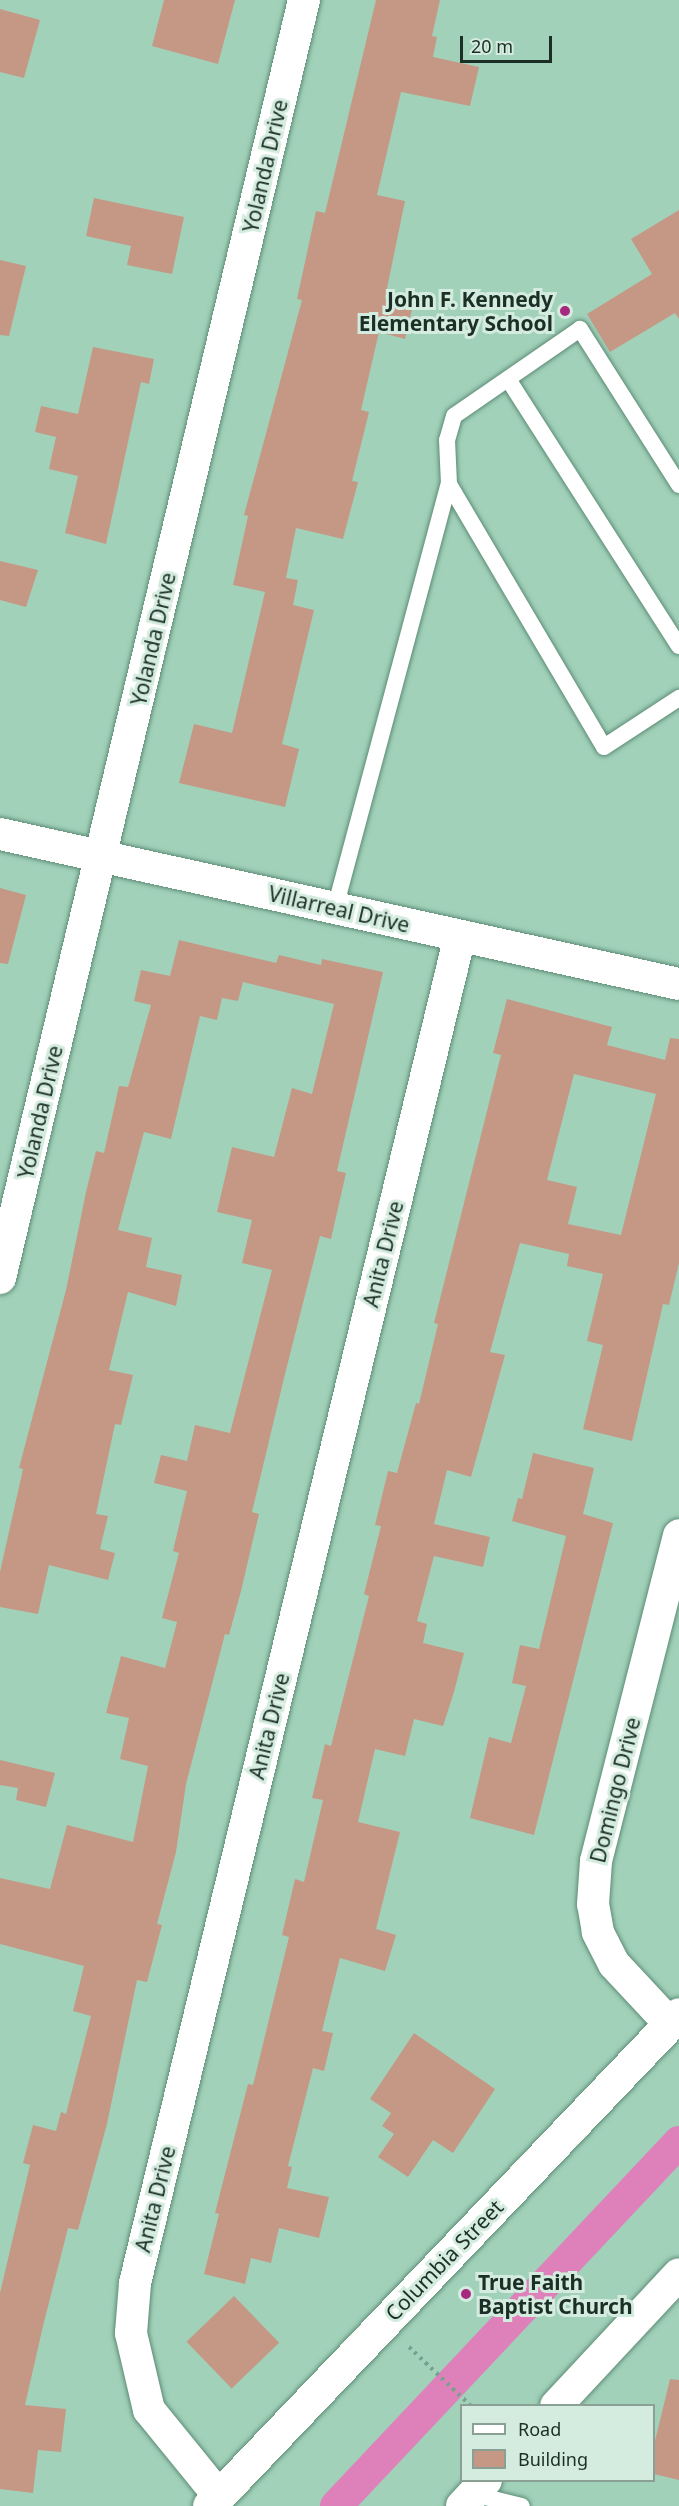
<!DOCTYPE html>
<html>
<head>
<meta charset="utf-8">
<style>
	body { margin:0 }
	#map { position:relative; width:679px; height:2506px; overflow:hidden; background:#a1d1b9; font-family:"Noto Sans",sans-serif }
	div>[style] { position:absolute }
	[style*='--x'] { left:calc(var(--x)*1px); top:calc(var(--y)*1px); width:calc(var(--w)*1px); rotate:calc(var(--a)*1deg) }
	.canal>* { height:32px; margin:-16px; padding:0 16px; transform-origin:16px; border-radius:16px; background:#de80ba }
	.building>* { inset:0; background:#c59886; transform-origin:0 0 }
	.path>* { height:4px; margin-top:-2px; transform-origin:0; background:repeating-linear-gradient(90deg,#79a08d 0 3px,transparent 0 7.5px) }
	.roads { filter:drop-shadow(0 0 2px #5e8c76) drop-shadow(0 0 2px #5e8c76) }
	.service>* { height:16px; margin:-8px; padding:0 8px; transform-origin:8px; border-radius:8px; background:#fff }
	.minor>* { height:32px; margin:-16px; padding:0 16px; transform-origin:16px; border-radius:16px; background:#fff }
	.tertiary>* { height:33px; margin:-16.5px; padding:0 16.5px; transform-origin:16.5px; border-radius:16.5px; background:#fff }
	.dots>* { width:16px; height:16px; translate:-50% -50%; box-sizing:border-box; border:3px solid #d4ebdf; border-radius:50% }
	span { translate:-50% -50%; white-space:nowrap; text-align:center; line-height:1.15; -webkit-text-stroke:6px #d4ebdf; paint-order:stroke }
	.street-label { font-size:21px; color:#1c2f26 }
	.poi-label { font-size:21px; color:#1c2f26; font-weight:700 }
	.right { translate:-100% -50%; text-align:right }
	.left { translate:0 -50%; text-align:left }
	.legend { position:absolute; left:460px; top:2404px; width:195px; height:78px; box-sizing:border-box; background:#d4ebdf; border:2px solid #8aa095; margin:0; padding:8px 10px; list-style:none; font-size:18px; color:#1c2f26 }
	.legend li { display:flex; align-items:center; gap:12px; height:30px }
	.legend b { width:30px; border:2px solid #8aa095 }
	.scale { position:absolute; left:460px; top:36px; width:92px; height:27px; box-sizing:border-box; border:3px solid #1c2f26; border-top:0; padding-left:8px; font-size:18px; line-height:21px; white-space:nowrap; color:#1c2f26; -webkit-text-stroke:4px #d4ebdf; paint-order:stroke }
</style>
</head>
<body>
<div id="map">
	<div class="canal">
		<i style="--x:336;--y:2506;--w:500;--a:-46.7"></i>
	</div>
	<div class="building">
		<i style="clip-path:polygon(164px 0,235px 0,218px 64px,152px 46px)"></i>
		<i style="clip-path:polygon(376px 0,440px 0,432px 36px,437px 37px,433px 57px,479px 67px,470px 106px,401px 92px,377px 195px,405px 201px,385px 298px,413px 305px,405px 339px,379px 332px,361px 410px,369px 412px,352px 481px,358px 482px,343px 539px,296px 528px,286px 578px,298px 580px,293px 605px,314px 610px,282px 744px,299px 749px,285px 807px,179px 783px,194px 724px,232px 733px,265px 592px,233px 585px,248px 516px,244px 515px,302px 300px,297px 299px,316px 211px,325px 213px)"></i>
		<i style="clip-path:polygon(0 9px,40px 20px,24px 78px,0 72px)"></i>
		<i style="clip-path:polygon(94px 198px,184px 217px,172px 274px,127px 265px,131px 246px,86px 236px)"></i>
		<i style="clip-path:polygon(679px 210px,679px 319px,675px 313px,610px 352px,587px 314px,652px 274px,631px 239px)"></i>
		<i style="clip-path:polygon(0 260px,26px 266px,9px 336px,0 335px)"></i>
		<i style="clip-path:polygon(93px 347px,154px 359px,149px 384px,141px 382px,106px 544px,65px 533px,78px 476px,49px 469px,56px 437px,35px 432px,41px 406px,78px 414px)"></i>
		<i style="clip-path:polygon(0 561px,38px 570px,26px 607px,0 600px)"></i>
		<i style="clip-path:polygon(0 888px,26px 895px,8px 964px,0 963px)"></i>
		<i style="clip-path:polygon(179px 940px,276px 963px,279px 955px,321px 965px,322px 959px,383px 972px,337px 1171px,346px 1173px,331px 1239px,320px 1236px,285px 1374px,252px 1512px,259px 1514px,241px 1591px,229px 1635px,225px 1634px,186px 1784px,176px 1852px,157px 1924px,162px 1925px,147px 1982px,137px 1980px,107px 2124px,78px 2230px,68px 2228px,43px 2326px,25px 2405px,66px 2409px,61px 2452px,38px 2450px,33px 2493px,0 2489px,0 2293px,30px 2165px,23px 2163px,33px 2125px,56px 2131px,61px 2112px,66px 2114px,91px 2016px,73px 2011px,84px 1966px,0 1944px,0 1878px,50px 1889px,67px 1825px,133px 1842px,148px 1766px,120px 1759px,129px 1718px,106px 1713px,121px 1656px,165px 1668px,177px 1622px,162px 1618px,179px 1553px,173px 1551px,187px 1491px,154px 1483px,161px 1455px,187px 1461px,195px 1425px,230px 1433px,272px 1270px,242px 1263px,252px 1220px,217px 1212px,232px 1147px,274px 1157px,292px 1088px,312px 1094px,334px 1004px,243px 982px,238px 1001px,222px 998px,217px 1020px,200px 1016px,171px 1139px,144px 1132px,118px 1230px,152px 1238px,146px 1267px,182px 1275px,176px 1306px,128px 1292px,109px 1370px,133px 1375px,121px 1425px,115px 1424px,96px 1514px,108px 1516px,100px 1549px,115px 1553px,108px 1580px,49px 1565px,38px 1614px,0 1607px,0 1572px,23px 1469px,19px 1468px,66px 1290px,86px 1192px,96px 1151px,104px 1153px,119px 1086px,128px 1087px,151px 1005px,134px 1001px,141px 970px,170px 976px)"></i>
		<i style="clip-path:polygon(evenodd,507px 999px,612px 1027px,607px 1045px,665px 1060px,670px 1038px,679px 1039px,679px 1263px,669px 1305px,663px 1304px,632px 1441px,583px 1429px,603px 1345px,587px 1341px,603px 1274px,567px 1266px,569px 1254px,520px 1243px,490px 1352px,505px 1355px,471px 1477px,447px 1470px,434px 1524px,490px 1537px,483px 1567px,434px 1556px,417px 1621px,427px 1624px,423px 1643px,464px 1653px,454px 1692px,443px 1726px,414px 1719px,405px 1756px,375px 1749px,358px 1822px,400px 1832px,376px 1929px,396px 1935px,385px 1971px,340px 1958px,322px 2031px,333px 2033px,324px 2071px,313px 2068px,288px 2166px,292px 2167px,287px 2188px,329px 2197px,319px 2238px,279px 2228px,271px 2263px,251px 2258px,245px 2284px,204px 2274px,219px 2214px,215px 2213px,248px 2084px,253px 2085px,289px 1937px,282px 1935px,295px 1879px,304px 1882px,323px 1800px,312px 1798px,325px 1744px,331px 1746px,369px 1596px,364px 1594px,381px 1526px,375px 1525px,388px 1471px,397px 1473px,416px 1403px,419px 1404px,438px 1324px,434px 1323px,501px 1055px,493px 1053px,507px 999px,574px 1074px,656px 1094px,621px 1235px,568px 1224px,577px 1187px,547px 1180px,574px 1074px)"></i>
		<i style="clip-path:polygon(533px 1453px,594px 1468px,583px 1514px,613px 1523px,534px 1835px,470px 1818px,489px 1737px,511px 1743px,526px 1686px,512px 1683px,520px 1645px,539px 1649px,566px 1536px,512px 1521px,518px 1498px,522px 1499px)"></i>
		<i style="clip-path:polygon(0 1760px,55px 1773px,46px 1807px,16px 1800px,18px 1788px,0 1785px)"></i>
		<i style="clip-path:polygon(414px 2033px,495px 2089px,453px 2153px,433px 2140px,408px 2177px,378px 2157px,394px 2134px,382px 2126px,391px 2113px,370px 2099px)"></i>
		<i style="left:234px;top:2296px;width:65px;height:66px;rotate:46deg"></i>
		<i style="clip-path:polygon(670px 2379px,679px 2380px,679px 2480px,654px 2474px,654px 2445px)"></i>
	</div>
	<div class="path">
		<i style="--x:409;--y:2347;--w:86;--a:43.6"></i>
	</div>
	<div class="roads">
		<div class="service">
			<i style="--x:508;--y:379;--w:317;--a:57.4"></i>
			<i style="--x:679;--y:485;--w:185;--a:-122.4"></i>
			<i style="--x:580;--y:329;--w:153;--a:145.4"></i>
			<i style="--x:454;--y:416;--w:25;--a:106"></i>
			<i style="--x:447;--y:440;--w:44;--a:87.4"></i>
			<i style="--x:449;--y:484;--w:305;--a:59.5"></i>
			<i style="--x:604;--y:747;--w:90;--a:-33.2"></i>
			<i style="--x:335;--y:908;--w:439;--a:-75"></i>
			<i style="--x:473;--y:2494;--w:50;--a:13.8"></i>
		</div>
		<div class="minor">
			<i style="--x:0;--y:834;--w:695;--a:12.46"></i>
			<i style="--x:0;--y:1278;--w:1314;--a:-76.62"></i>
			<i style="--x:670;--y:2024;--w:82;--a:-133"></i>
			<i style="--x:614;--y:1964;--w:36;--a:-117"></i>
			<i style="--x:598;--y:1932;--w:28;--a:-100"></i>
			<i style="--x:593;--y:1904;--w:43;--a:-86"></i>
			<i style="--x:596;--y:1861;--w:336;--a:-75.7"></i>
			<i style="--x:556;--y:2406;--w:180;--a:-47"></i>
			<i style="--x:219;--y:2496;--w:111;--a:-129.1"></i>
			<i style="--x:149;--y:2410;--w:79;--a:-103.2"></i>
			<i style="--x:131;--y:2333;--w:50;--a:-85.4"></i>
			<i style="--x:135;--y:2283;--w:1386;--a:-76.44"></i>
			<i style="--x:462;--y:2506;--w:35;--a:-47"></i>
		</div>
		<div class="tertiary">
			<i style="--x:209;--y:2506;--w:680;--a:-46.31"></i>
		</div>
	</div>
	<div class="dots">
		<i style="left:565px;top:311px;background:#a52a7f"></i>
		<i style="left:466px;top:2294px;background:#a52a7f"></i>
	</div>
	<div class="street-label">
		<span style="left:265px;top:166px;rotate:-77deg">Yolanda Drive</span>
		<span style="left:153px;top:639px;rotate:-77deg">Yolanda Drive</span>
		<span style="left:339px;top:909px;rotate:13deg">Villarreal Drive</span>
		<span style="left:40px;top:1112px;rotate:-77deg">Yolanda Drive</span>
		<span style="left:383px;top:1254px;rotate:-76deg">Anita Drive</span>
		<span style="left:269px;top:1726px;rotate:-76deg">Anita Drive</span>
		<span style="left:615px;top:1790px;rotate:-76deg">Domingo Drive</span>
		<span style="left:155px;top:2199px;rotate:-76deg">Anita Drive</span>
		<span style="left:444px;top:2260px;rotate:-46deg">Columbia Street</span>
	</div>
	<div class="poi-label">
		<span class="right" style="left:553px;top:311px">John F. Kennedy<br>Elementary School</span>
		<span class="left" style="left:478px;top:2294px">True Faith<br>Baptist Church</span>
	</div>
	<ul class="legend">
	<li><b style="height:8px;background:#fff"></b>Road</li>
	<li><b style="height:16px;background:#c59886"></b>Building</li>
	</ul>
	<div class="scale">20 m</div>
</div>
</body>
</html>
